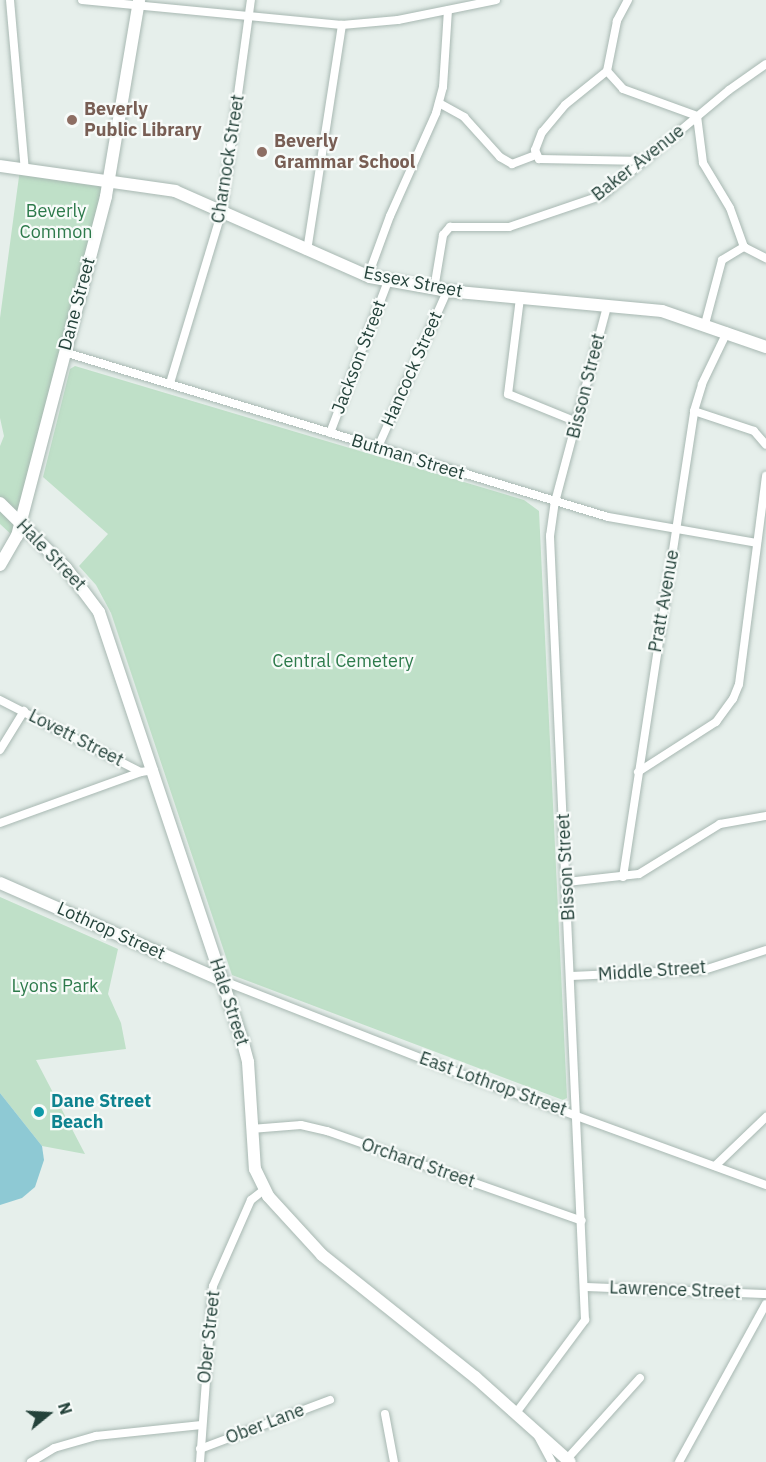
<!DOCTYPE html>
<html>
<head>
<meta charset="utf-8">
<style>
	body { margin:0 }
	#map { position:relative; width:766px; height:1462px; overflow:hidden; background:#e6efeb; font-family:"IBM Plex Sans",sans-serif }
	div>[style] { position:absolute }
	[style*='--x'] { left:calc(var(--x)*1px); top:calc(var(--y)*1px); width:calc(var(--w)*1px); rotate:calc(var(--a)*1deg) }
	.green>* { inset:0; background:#bfe0c8 }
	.water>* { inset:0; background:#8ec9d4 }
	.roads { filter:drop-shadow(0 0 2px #a8b8b2) drop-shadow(0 0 2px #a8b8b2) }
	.street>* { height:8px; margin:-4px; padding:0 4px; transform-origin:4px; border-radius:4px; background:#fff }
	.secondary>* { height:12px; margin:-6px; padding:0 6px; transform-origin:6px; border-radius:6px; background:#fff }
	.dots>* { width:16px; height:16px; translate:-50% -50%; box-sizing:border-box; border:3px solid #f7fbf9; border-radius:50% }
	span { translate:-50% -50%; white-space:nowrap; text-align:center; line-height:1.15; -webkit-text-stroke:4.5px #f7fbf9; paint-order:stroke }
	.education-label { font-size:18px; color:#785e54; font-weight:700 }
	.left { translate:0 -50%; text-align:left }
	.street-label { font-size:18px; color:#24423a }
	.park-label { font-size:18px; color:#2d7a4b }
	.culture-label { font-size:18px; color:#0d838f; font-weight:700 }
	.north { position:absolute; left:18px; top:1384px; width:60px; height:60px; -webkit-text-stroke:4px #f7fbf9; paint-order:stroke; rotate:72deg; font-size:16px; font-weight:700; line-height:24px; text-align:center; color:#24423a }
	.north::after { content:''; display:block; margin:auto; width:21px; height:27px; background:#24423a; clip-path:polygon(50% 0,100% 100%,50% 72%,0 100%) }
</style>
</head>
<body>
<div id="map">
	<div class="green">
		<i style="clip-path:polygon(20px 169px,108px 186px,13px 536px,0 524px,0 446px,4px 436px,0 418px,0 318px)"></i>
		<i style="clip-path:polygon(75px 366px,524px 500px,539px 511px,567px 1098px,563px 1100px,232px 975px,111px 613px,96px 585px,79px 566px,108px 534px,43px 477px,70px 369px)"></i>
		<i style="clip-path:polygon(0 897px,118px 949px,108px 994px,121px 1023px,126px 1049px,36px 1060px,85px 1154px,42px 1146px,0 1093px)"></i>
	</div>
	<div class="water">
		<i style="clip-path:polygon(0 1093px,42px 1146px,44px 1160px,35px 1187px,22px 1198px,0 1205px)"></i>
	</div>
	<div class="roads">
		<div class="street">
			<i style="--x:10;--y:0;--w:171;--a:85"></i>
			<i style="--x:82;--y:0;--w:261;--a:5.5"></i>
			<i style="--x:342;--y:25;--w:56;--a:-5.1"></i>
			<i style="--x:398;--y:20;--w:100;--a:-11.5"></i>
			<i style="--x:628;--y:0;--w:24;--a:118"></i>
			<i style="--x:617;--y:21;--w:51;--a:101.3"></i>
			<i style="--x:607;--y:71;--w:54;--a:141"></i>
			<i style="--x:565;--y:105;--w:35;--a:130"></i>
			<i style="--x:542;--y:132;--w:19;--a:111"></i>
			<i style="--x:535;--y:150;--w:10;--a:66"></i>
			<i style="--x:539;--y:159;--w:106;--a:1.1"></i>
			<i style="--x:607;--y:71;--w:24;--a:48"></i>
			<i style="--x:623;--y:89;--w:79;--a:20"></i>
			<i style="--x:697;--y:116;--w:47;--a:82.7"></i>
			<i style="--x:703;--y:163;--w:52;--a:59"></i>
			<i style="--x:730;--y:208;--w:41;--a:70.3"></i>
			<i style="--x:439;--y:103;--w:29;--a:29"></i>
			<i style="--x:464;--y:117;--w:54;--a:48"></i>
			<i style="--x:500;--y:157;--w:14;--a:30"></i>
			<i style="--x:512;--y:164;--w:26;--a:-21"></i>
			<i style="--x:307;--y:251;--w:229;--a:-81.2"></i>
			<i style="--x:368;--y:276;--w:64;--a:-69.9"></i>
			<i style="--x:390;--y:216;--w:113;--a:-65.9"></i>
			<i style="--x:436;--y:113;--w:27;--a:-75"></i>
			<i style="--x:443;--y:87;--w:77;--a:-86.3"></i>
			<i style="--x:434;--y:289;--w:55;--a:-80.5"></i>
			<i style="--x:443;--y:235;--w:11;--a:-49"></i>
			<i style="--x:450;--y:227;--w:59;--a:0"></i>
			<i style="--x:509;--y:227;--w:99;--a:-18.8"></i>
			<i style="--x:603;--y:195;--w:164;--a:-39.8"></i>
			<i style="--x:729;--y:90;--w:45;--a:-35.1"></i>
			<i style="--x:520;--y:298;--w:97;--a:97.1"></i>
			<i style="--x:508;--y:394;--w:74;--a:22.1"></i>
			<i style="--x:705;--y:324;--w:66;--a:-75.1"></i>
			<i style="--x:722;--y:260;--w:26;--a:-31"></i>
			<i style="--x:744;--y:247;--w:25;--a:27"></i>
			<i style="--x:64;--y:352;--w:568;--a:16.87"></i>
			<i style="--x:608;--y:517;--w:151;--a:9.9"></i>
			<i style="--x:170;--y:383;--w:180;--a:-73.2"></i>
			<i style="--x:222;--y:211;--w:213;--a:-82.2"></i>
			<i style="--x:694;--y:411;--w:63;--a:18.4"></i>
			<i style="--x:754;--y:431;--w:18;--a:49"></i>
			<i style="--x:330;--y:433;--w:163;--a:-69.1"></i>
			<i style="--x:378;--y:447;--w:171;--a:-66.1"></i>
			<i style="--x:0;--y:700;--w:158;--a:27.1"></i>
			<i style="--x:141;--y:772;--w:13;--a:-9"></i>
			<i style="--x:0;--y:750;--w:46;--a:-58.4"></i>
			<i style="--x:638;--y:772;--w:93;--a:-32.7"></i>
			<i style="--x:716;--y:722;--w:29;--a:-54"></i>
			<i style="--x:733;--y:699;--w:16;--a:-68"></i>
			<i style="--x:739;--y:684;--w:210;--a:-82.6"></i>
			<i style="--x:0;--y:823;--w:150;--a:-19.9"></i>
			<i style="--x:623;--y:877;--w:471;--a:-81.3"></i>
			<i style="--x:694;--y:411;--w:28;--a:-73"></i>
			<i style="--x:702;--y:384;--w:58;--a:-64.3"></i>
			<i style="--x:567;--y:882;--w:72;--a:-6.3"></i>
			<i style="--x:639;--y:874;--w:95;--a:-31.7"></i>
			<i style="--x:720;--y:824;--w:47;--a:-9.9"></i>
			<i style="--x:571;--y:976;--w:133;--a:-2.6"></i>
			<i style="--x:704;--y:970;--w:65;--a:-17.9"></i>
			<i style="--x:221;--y:980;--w:249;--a:21.4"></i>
			<i style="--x:453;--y:1071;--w:333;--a:20"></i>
			<i style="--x:251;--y:1129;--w:50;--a:-4.6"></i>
			<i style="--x:301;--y:1125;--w:27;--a:13"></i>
			<i style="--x:327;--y:1131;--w:270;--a:19.4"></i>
			<i style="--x:715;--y:1166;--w:71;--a:-43.9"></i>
			<i style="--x:584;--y:1287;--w:182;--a:2.2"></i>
			<i style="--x:516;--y:1413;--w:116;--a:-53.4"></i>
			<i style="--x:585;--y:1320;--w:785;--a:-92.56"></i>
			<i style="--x:550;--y:536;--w:34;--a:-82"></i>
			<i style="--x:555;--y:502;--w:203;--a:-75.1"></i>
			<i style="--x:385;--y:1414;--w:49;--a:79.4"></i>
			<i style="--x:538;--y:1436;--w:30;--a:62"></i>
			<i style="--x:200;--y:1449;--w:139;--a:-20.7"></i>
			<i style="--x:567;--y:1459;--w:109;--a:-48"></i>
			<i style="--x:31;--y:1462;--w:27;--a:-31"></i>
			<i style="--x:54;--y:1448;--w:44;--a:-15.9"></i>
			<i style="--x:96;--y:1436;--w:106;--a:-6"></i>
			<i style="--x:200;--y:1462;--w:176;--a:-85.8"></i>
			<i style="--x:213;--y:1286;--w:94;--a:-66.2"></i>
			<i style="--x:251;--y:1200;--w:16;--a:-38"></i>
			<i style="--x:679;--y:1462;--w:180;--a:-61.2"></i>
		</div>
		<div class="secondary">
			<i style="--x:0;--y:166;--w:177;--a:8.1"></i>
			<i style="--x:175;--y:191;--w:213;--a:23.8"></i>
			<i style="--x:370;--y:277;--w:78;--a:10.3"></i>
			<i style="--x:447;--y:291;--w:216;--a:5.3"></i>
			<i style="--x:662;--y:311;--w:110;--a:19.1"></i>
			<i style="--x:0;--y:503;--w:93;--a:44.6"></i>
			<i style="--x:66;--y:568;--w:55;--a:53.1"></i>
			<i style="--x:99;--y:612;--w:454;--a:71.5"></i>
			<i style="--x:243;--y:1043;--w:20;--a:75"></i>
			<i style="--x:248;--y:1062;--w:107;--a:86.3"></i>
			<i style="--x:255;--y:1169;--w:30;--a:64"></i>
			<i style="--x:268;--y:1196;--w:80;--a:47.5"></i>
			<i style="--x:322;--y:1255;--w:196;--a:38.6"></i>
			<i style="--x:475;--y:1377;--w:127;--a:41.8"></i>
			<i style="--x:0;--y:565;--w:34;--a:-60"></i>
			<i style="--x:17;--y:536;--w:351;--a:-75.3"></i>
			<i style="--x:106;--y:196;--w:199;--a:-80.4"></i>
			<i style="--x:0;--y:883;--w:241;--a:23.7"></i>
		</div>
	</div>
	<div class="dots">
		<i style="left:72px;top:120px;background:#8d6e63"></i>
		<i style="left:262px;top:152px;background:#8d6e63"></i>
		<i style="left:39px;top:1112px;background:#0f9aa8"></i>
	</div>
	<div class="education-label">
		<span class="left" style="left:84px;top:120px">Beverly<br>Public Library</span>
		<span class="left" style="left:274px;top:152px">Beverly<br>Grammar School</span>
	</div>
	<div class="street-label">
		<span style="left:228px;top:159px;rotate:-81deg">Charnock Street</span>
		<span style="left:638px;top:163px;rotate:-38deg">Baker Avenue</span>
		<span style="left:413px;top:282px;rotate:11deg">Essex Street</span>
		<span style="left:77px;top:304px;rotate:-75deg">Dane Street</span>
		<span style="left:359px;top:357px;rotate:-69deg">Jackson Street</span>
		<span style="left:412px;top:369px;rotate:-66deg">Hancock Street</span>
		<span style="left:586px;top:386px;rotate:-76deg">Bisson Street</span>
		<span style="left:408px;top:457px;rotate:17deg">Butman Street</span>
		<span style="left:51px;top:555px;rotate:46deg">Hale Street</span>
		<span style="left:664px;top:601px;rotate:-80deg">Pratt Avenue</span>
		<span style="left:76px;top:738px;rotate:27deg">Lovett Street</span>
		<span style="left:566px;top:867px;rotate:-93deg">Bisson Street</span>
		<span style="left:111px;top:931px;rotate:24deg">Lothrop Street</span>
		<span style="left:652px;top:971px;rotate:-4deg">Middle Street</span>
		<span style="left:229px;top:1002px;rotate:72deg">Hale Street</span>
		<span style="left:493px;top:1084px;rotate:20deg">East Lothrop Street</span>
		<span style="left:418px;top:1163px;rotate:19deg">Orchard Street</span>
		<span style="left:675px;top:1290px;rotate:2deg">Lawrence Street</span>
		<span style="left:209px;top:1337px;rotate:-84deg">Ober Street</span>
		<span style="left:265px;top:1424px;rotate:-21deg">Ober Lane</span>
	</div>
	<div class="park-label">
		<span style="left:56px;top:222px">Beverly<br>Common</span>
		<span style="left:343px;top:661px">Central Cemetery</span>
		<span style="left:55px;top:986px">Lyons Park</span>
	</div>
	<div class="culture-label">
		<span class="left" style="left:51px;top:1112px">Dane Street<br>Beach</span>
	</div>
	<div class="north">N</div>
</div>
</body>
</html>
